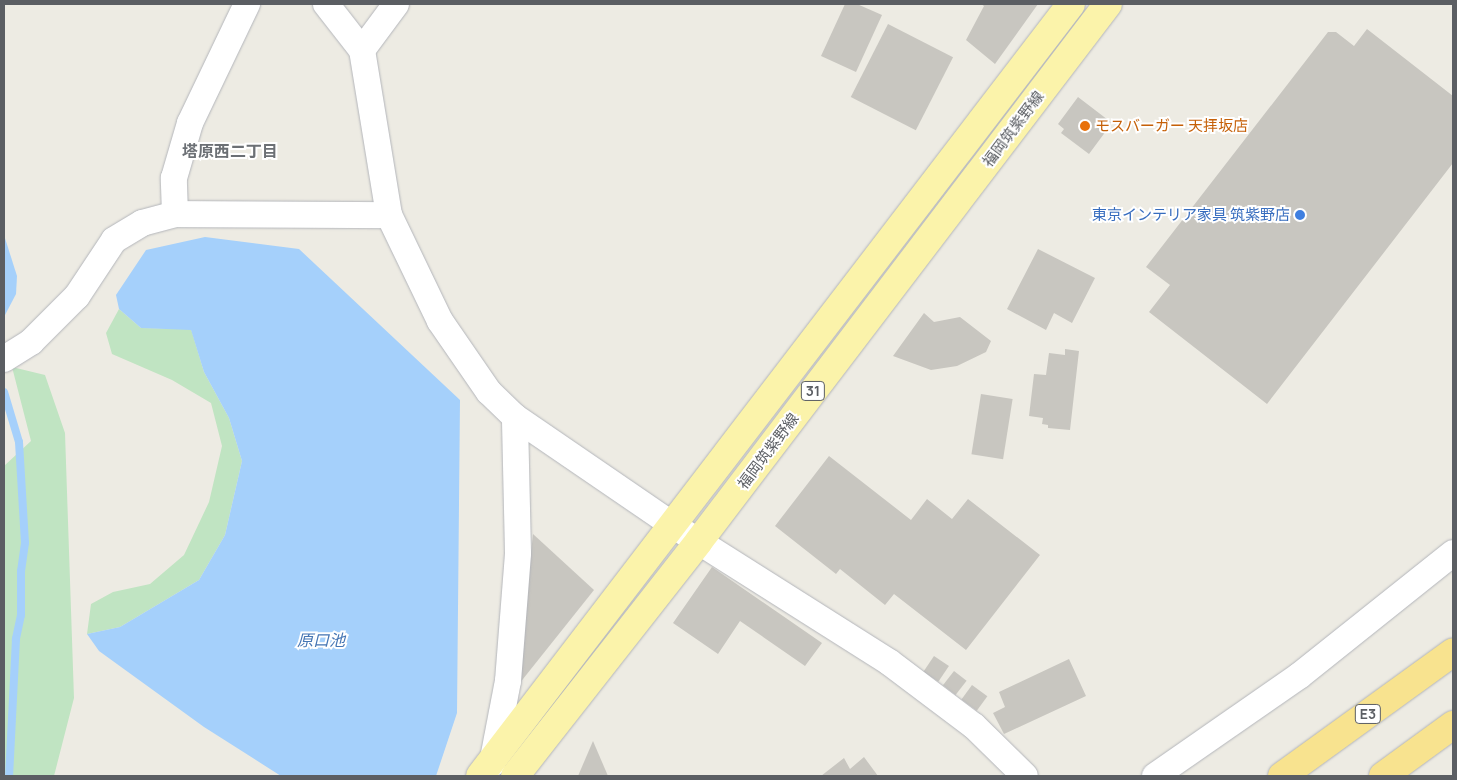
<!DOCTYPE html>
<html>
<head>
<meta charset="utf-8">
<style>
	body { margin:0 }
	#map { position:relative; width:1457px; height:780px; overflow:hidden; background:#edebe3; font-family:Manrope,"Noto Sans JP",sans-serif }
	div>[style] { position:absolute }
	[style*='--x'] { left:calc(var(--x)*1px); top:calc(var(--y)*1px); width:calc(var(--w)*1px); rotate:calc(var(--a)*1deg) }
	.green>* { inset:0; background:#c0e4c2 }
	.water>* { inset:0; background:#a5d0fb }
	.stream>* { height:8px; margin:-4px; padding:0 4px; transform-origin:4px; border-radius:4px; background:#a5d0fb }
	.building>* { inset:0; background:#c8c6c0; transform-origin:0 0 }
	.roads { filter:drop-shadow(0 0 1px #b3b5ba) drop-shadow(0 0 1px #b3b5ba) }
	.minor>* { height:26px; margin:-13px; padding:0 13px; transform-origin:13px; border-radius:13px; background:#fff }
	.major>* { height:28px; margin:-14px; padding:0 14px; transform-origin:14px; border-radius:14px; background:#fbf3aa }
	.highway>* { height:28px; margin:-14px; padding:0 14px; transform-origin:14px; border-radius:14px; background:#f8e38f }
	.dots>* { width:14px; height:14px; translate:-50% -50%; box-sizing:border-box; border:2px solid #fff; border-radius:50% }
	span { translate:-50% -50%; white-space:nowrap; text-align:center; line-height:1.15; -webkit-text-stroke:4px #fff; paint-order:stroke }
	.shield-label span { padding:1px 4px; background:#fff; border:1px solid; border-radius:4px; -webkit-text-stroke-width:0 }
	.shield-label { font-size:14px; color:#5b5e63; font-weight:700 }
	.food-label { font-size:15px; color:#c56008 }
	.left { translate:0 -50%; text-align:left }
	.street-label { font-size:15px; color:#5b5e63 }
	.shop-label { font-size:15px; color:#366cbe }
	.right { translate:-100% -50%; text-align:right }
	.neighbourhood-label { font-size:16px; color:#6c7075; font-weight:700 }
	.water-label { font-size:16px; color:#4676b4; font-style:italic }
	.frame { position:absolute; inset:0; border:5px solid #5b5e63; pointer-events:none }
</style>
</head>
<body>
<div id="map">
	<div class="green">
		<i style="clip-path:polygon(119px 309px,141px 328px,191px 329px,204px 372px,229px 418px,242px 461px,225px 535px,199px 580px,120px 627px,87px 634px,91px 604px,113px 592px,150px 584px,184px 555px,209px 502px,222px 446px,211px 403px,172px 380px,112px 354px,106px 333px)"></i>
		<i style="clip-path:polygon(12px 367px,45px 375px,65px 433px,74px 698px,54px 776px,4px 776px,4px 466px,31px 441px)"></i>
	</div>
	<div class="water">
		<i style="clip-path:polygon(4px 235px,17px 276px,16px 294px,4px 317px)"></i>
		<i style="clip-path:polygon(205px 237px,299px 249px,460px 400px,457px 713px,436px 776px,281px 776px,204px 727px,99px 651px,87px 634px,120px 627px,199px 580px,225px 535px,242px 461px,229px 418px,204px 372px,191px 330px,141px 328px,119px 309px,116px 295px,146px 250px)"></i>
	</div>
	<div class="stream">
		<i style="--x:4;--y:392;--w:52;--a:73.3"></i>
		<i style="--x:19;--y:442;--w:101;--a:86.6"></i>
		<i style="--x:25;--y:543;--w:28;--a:98"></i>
		<i style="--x:21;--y:571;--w:44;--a:90"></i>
		<i style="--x:21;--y:615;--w:25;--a:102"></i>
		<i style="--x:16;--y:639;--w:137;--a:92.9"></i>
	</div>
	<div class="building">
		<i style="clip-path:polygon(845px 4px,857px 4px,882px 15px,856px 72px,821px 56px)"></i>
		<i style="clip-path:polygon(981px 4px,1038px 4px,995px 64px,966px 40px,984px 6px)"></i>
		<i style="left:888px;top:24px;width:73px;height:82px;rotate:27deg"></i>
		<i style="clip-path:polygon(1367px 29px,1453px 96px,1453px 163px,1267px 404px,1149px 312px,1170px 285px,1146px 267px,1328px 32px,1336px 32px,1354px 46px)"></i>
		<i style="clip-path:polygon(1078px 97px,1112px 123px,1089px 154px,1061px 133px,1064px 129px,1058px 124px)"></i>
		<i style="clip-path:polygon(1038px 249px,1095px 278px,1072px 323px,1054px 313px,1046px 330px,1007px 309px)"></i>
		<i style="clip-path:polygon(924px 313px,934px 322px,960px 317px,991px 341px,986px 352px,957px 366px,931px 370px,893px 356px)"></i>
		<i style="clip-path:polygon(1065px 349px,1079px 351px,1070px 430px,1048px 428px,1048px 425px,1042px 424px,1043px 418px,1029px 416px,1034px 374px,1046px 375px,1049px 353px,1065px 355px)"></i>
		<i style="left:981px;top:394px;width:32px;height:61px;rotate:9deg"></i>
		<i style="clip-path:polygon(829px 456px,911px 520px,927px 499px,952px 519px,968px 499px,1040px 555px,966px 650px,894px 594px,885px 605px,840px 569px,836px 574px,775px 526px)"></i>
		<i style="clip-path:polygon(533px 534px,594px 590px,519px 684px,518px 676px)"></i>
		<i style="clip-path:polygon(712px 567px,822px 643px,805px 666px,740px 621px,718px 654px,673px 623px)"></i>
		<i style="left:934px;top:656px;width:18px;height:19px;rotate:34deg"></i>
		<i style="clip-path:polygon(1069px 659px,1086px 696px,1004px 734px,993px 713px,1005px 707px,999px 692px)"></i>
		<i style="left:954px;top:671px;width:16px;height:18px;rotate:38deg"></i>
		<i style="left:972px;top:685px;width:19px;height:18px;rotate:36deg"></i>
		<i style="clip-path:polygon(593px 741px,608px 776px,578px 776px)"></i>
		<i style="clip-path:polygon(864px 757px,878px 776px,821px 776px,844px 758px,850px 769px)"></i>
	</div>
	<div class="roads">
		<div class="minor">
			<i style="--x:326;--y:4;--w:58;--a:52"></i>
			<i style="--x:362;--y:50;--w:167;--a:80.7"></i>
			<i style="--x:389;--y:215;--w:118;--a:64.3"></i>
			<i style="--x:440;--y:321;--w:86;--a:55.4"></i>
			<i style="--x:489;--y:392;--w:36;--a:44"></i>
			<i style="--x:515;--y:417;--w:193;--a:34.4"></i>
			<i style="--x:674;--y:526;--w:254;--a:32.3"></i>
			<i style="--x:889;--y:662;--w:106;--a:37"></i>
			<i style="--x:974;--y:726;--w:71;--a:44.4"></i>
			<i style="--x:362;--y:50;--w:57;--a:-53.5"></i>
			<i style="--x:175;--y:214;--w:36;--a:-92"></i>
			<i style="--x:174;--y:178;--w:57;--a:-73.8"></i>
			<i style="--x:190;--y:123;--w:132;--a:-64.4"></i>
			<i style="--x:4;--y:359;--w:32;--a:-32"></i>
			<i style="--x:31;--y:342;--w:65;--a:-45"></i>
			<i style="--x:77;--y:296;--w:67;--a:-56.5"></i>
			<i style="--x:114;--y:240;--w:33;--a:-31"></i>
			<i style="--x:142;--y:223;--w:34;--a:-15"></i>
			<i style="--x:175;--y:214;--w:214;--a:0.3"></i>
			<i style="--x:492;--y:764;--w:85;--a:-79.1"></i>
			<i style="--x:508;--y:681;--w:128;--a:-85.5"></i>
			<i style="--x:518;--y:553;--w:136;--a:-91.3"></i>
			<i style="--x:1155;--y:776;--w:175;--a:-34.8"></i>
			<i style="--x:1299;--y:676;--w:197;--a:-38.6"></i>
		</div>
		<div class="major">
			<i style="--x:480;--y:776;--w:972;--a:-52.56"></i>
			<i style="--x:515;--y:776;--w:298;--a:-51.9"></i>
			<i style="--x:699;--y:541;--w:675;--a:-52.71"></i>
		</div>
		<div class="highway">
			<i style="--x:1282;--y:776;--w:211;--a:-35.9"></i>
			<i style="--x:1383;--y:776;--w:87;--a:-36.1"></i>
		</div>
	</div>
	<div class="dots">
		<i style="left:1085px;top:126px;background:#e8710a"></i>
		<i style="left:1300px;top:215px;background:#3f7fe0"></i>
	</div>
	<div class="shield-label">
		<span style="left:813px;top:391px">31</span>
		<span style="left:1368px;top:714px">E3</span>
	</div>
	<div class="food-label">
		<span class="left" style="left:1095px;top:126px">モスバーガー 天拝坂店</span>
	</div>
	<div class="street-label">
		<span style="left:1013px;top:129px;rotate:-53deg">福岡筑紫野線</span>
		<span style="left:768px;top:451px;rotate:-53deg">福岡筑紫野線</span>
	</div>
	<div class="shop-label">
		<span class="right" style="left:1290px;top:215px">東京インテリア家具 筑紫野店</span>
	</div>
	<div class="neighbourhood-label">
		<span style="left:230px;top:151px">塔原西二丁目</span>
	</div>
	<div class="water-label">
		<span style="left:321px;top:640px">原口池</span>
	</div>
	<div class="frame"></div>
</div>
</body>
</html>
